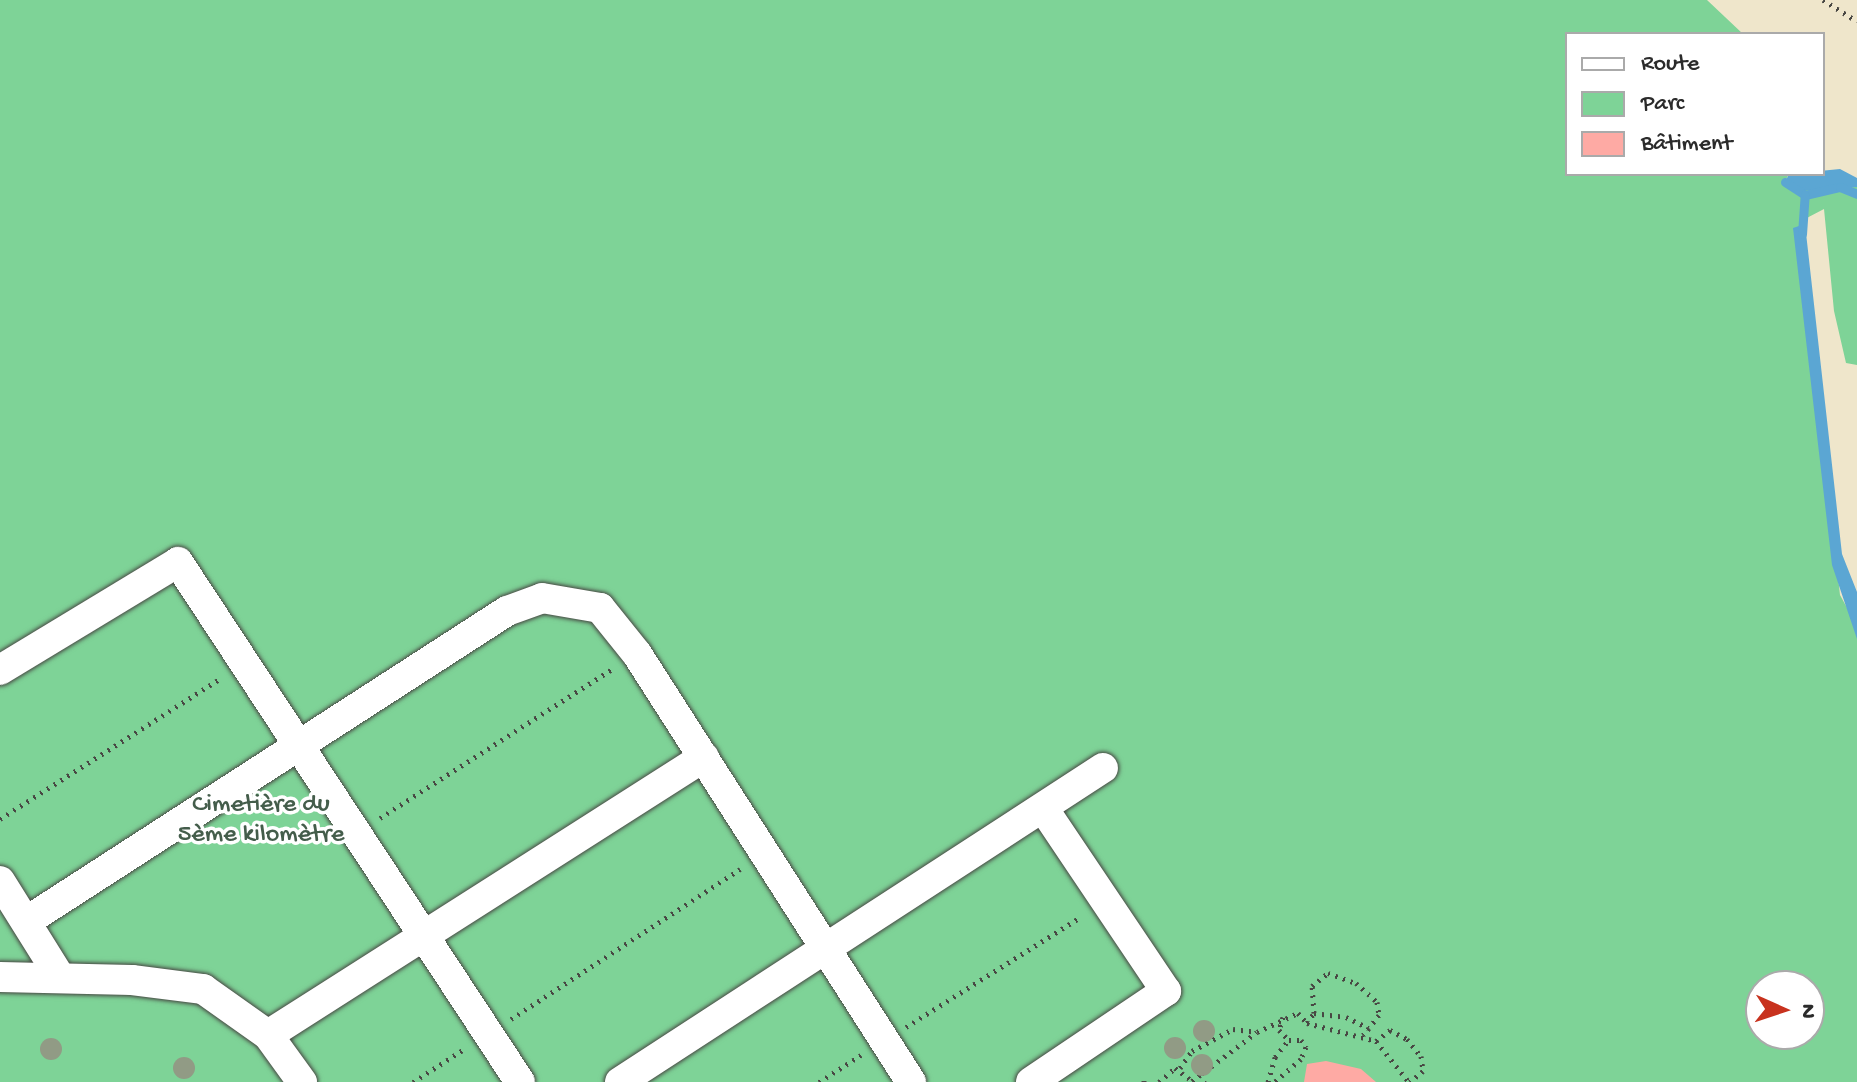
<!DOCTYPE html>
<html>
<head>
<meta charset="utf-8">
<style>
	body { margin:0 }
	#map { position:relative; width:1857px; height:1082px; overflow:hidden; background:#efe6cb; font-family:"Gochi Hand",sans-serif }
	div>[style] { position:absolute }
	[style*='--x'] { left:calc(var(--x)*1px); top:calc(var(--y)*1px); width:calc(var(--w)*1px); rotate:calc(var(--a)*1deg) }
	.green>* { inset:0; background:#7ed397 }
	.water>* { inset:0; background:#5ba6d3 }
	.stream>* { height:9px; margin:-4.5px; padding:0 4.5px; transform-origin:4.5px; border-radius:4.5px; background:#5ba6d3 }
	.building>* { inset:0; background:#feaaa4 }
	.path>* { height:5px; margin-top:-2.5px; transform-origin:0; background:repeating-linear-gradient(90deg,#484743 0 2px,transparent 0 8px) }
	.roads { filter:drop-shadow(0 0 2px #484743) drop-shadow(0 0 2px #484743) }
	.minor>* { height:30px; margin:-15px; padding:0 15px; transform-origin:15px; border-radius:15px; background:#fff }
	.trees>* { width:22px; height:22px; margin:-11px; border-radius:50%; background:#919b85 }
	span { translate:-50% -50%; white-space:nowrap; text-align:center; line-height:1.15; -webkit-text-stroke:7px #fff; paint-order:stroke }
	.park-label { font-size:26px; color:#445d4b }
	.legend { position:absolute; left:1565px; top:32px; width:260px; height:144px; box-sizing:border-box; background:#fff; border:2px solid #aaa; margin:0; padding:10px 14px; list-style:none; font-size:24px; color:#2b2b2b }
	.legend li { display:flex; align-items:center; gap:16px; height:40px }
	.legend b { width:40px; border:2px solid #aaa }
	.north { position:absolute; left:1745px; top:970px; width:80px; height:80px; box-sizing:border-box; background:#fff; border:2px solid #aaa; border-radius:50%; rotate:93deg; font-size:22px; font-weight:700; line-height:32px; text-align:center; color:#2b2b2b }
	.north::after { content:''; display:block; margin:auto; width:28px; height:36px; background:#c8321e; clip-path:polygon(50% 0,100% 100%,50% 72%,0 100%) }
</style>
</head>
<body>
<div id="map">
	<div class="green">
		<i style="clip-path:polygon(evenodd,0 0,1707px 0,1743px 34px,1567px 34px,1567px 174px,1789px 174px,1785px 181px,1857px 180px,1857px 365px,1846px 363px,1834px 311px,1824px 209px,1801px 221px,1840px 595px,1857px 626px,1857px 1082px,0 1082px,0 0,1761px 986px,1809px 986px,1809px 1034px,1761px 1034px,1761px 986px)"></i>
	</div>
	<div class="water">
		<i style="clip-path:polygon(1840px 169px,1857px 178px,1857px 187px,1798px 191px,1785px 182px,1789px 174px)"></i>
		<i style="clip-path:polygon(1805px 224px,1842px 554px,1857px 592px,1857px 639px,1832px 565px,1793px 228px)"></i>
	</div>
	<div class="stream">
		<i style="--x:1785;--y:182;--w:24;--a:33"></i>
		<i style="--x:1805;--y:195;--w:36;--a:-13"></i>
		<i style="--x:1840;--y:187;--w:18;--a:22"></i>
		<i style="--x:1802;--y:234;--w:39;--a:-86"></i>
	</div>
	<div class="building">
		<i style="clip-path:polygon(1326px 1061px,1361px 1069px,1376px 1082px,1304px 1082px,1307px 1064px)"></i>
	</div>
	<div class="path">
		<i style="--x:1823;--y:0;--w:40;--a:32"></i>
		<i style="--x:380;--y:818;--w:278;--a:-32.7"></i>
		<i style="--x:0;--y:819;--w:262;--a:-32.5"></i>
		<i style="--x:1314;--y:1013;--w:27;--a:-94"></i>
		<i style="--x:1312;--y:986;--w:21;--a:-39"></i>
		<i style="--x:1328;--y:973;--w:30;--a:20"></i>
		<i style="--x:1356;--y:983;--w:28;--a:42"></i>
		<i style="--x:1377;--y:1002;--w:13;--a:81"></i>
		<i style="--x:1379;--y:1015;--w:16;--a:128"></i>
		<i style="--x:1283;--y:1017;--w:14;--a:107"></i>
		<i style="--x:1279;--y:1030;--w:14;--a:45"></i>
		<i style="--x:511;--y:1019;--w:274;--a:-33.2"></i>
		<i style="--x:1307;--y:1023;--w:12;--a:-55"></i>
		<i style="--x:1314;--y:1013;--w:32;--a:7"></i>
		<i style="--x:1346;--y:1017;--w:25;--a:26"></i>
		<i style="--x:1369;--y:1028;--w:9;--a:131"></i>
		<i style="--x:906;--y:1027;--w:207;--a:-32.2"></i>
		<i style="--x:1376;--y:1041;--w:18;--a:-38"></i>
		<i style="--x:1390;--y:1030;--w:19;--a:28"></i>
		<i style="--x:1407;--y:1039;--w:22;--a:51"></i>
		<i style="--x:1421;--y:1056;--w:15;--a:82"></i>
		<i style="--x:1423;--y:1071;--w:17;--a:140"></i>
		<i style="--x:1180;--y:1068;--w:21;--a:-55"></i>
		<i style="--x:1192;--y:1051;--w:47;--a:-28.2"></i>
		<i style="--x:1233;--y:1029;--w:23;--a:7"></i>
		<i style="--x:1201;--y:1074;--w:9;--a:69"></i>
		<i style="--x:1192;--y:1081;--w:81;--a:-37"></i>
		<i style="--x:1257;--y:1032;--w:45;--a:-24.9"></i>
		<i style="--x:1298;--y:1013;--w:13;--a:48"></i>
		<i style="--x:1307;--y:1023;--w:71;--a:14.6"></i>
		<i style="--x:1376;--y:1041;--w:53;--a:51.2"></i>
		<i style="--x:413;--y:1082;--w:63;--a:-32.7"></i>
		<i style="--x:819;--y:1082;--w:50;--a:-32.7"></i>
		<i style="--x:1144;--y:1082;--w:5;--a:-90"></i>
		<i style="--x:1159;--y:1082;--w:21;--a:-41"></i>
		<i style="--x:1175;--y:1068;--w:21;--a:37"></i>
		<i style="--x:1268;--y:1082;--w:26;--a:-74"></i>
		<i style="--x:1275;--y:1057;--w:22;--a:-51"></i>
		<i style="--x:1289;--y:1040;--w:12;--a:0"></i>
		<i style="--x:1301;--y:1040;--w:9;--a:54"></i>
		<i style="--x:1306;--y:1047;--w:13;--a:113"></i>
		<i style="--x:1301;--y:1059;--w:35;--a:139"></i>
	</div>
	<div class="roads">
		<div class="minor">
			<i style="--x:0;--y:670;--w:208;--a:-31.2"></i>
			<i style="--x:178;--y:562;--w:622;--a:56.67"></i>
			<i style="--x:0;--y:881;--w:113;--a:58"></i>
			<i style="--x:27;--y:921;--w:571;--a:-32.86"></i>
			<i style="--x:507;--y:611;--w:37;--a:-20"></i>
			<i style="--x:542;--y:598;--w:59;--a:9.8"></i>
			<i style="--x:600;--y:608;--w:59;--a:51.2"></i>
			<i style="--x:637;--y:654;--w:508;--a:57.37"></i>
			<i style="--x:0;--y:977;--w:132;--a:1.3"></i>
			<i style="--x:132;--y:980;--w:72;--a:7.2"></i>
			<i style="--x:203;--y:989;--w:80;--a:35.3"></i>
			<i style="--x:268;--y:1035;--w:58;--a:54.1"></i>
			<i style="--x:268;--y:1035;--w:517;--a:-32.52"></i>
			<i style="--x:620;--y:1082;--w:576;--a:-33.03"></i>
			<i style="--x:1031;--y:1082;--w:163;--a:-34"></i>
			<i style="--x:1166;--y:991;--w:220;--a:-123.9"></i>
		</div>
	</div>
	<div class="trees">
		<i style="left:1204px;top:1031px"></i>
		<i style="left:1175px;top:1048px"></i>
		<i style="left:51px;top:1049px"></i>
		<i style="left:1202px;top:1065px"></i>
		<i style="left:184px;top:1068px"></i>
	</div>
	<div class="park-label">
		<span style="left:261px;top:821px">Cimetière du<br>5ème kilomètre</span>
	</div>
	<ul class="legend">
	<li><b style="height:10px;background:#fff"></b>Route</li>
	<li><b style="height:22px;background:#7ed397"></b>Parc</li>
	<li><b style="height:22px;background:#feaaa4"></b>Bâtiment</li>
	</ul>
	<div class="north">N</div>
</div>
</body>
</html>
